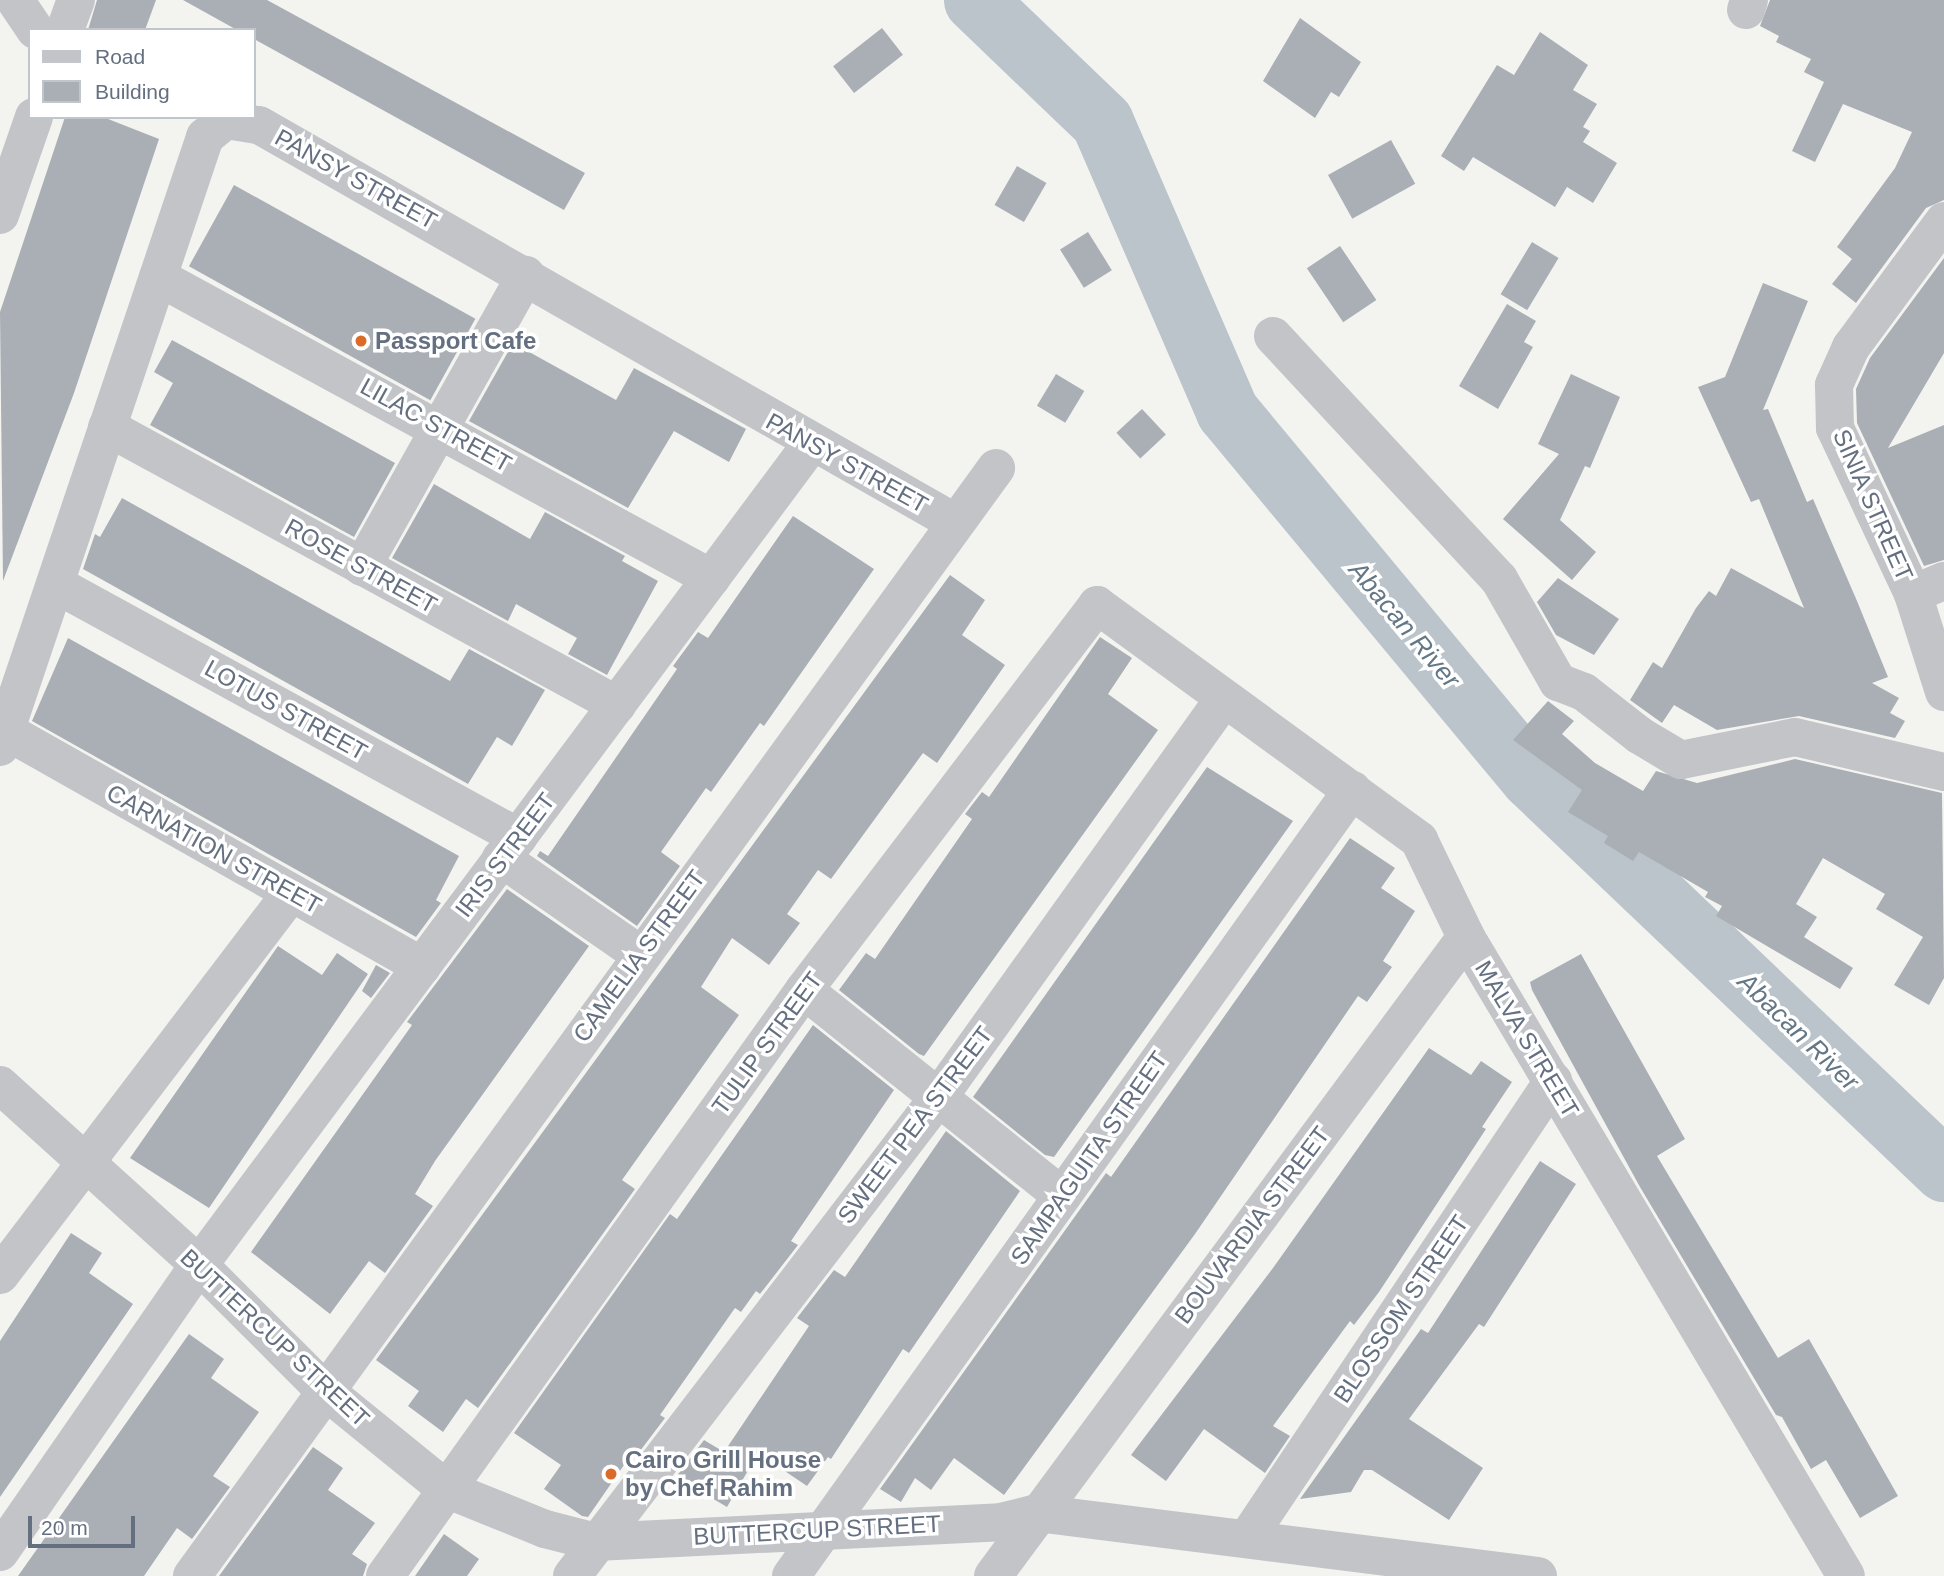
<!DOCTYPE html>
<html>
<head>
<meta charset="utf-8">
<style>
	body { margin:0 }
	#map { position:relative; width:1944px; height:1576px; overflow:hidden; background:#f3f4f0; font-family:Helvetica,sans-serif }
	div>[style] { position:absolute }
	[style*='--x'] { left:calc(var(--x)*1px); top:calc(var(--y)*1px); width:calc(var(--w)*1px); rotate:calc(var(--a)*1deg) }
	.river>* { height:63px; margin:-31.5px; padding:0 31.5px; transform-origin:31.5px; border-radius:31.5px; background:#bac4ca }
	.building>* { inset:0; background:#aaafb5; transform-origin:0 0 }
	.street>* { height:38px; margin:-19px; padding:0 19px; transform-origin:19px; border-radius:19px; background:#c2c4c8 }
	.dots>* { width:19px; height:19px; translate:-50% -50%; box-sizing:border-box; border:4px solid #fff; border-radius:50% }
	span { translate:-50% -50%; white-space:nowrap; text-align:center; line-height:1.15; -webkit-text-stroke:7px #fff; paint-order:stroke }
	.street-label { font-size:24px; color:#646f80 }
	.poi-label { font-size:24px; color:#646f80; font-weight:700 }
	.left { translate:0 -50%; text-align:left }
	.water-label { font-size:26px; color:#647785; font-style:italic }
	.legend { position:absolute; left:28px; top:28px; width:228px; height:91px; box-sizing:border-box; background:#fff; border:2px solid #c1c5cc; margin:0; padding:9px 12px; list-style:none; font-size:21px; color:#646f80 }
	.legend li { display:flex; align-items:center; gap:14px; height:35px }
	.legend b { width:35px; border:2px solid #c1c5cc }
	.scale { position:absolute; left:28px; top:1516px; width:107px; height:32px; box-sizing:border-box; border:4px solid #646f80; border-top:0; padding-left:9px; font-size:21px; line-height:24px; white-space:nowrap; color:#646f80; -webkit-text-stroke:5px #fff; paint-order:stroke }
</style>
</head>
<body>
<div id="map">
	<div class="river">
		<i style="--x:975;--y:0;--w:176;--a:43.8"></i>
		<i style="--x:1102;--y:122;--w:315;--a:66.6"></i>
		<i style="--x:1227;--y:411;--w:477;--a:50.3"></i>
		<i style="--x:1532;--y:778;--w:569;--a:43.58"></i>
	</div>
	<div class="building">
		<i style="clip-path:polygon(97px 0,156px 0,145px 30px,88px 30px)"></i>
		<i style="clip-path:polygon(183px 0,267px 0,585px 173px,564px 210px,254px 39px,254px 30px,237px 30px)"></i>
		<i style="clip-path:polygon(1770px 0,1944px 0,1944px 200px,1926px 208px,1856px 303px,1832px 284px,1852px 259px,1837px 247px,1895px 168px,1912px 132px,1843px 104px,1815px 162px,1792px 151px,1824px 82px,1804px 72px,1811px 59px,1776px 42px,1779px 36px,1760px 26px)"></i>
		<i style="clip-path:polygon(1300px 18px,1361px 62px,1339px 97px,1331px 92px,1315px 118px,1263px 81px)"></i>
		<i style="left:882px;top:28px;width:34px;height:62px;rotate:52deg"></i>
		<i style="clip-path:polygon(1540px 32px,1588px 65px,1573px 90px,1597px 104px,1583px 127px,1590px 131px,1583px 142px,1617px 163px,1593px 203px,1567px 187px,1555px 207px,1473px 157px,1464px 171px,1441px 156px,1497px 65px,1514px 75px)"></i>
		<i style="clip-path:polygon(65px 117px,103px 117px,159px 139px,74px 393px,3px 581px,0 312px)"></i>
		<i style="left:1391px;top:140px;width:50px;height:72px;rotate:61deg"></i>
		<i style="left:1017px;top:166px;width:34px;height:45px;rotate:30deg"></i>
		<i style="left:234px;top:185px;width:276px;height:93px;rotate:29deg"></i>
		<i style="left:1088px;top:232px;width:45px;height:33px;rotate:58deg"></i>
		<i style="left:1532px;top:242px;width:31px;height:61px;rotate:31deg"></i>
		<i style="left:1340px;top:246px;width:65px;height:40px;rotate:56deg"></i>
		<i style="clip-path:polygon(1944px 258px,1944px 353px,1888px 448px,1944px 425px,1944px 560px,1924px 566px,1857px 423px,1856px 389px,1870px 358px)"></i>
		<i style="clip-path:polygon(1763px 283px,1808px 301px,1763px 410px,1768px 409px,1807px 502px,1813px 499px,1857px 601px,1888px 677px,1872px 683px,1899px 698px,1890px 713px,1905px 721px,1895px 738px,1799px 716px,1717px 730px,1674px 705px,1662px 723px,1630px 700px,1653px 662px,1662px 668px,1696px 608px,1709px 591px,1716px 596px,1731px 568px,1804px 608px,1759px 499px,1751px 502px,1698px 387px,1725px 377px)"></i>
		<i style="clip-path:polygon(1507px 304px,1536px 321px,1524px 342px,1533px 347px,1498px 409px,1459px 386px)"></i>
		<i style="clip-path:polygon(172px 340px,395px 463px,354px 537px,150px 425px,173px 383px,154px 372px)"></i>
		<i style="clip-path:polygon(513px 343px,616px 400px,634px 368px,746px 429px,729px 462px,674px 431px,628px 508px,469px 421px)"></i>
		<i style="left:1056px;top:374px;width:33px;height:37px;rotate:31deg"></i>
		<i style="clip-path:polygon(1571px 374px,1620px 397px,1590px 468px,1585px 466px,1560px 520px,1596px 552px,1572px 580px,1503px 519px,1559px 454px,1538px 444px)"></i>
		<i style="left:1142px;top:409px;width:35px;height:35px;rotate:47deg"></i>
		<i style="clip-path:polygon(434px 484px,530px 539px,545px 512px,625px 556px,622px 561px,658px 581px,607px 675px,568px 654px,577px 638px,516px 604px,508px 621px,392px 558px)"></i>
		<i style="clip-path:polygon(122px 498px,450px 681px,469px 649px,545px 690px,512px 746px,497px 737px,468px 784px,83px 569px,95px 534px,100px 537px)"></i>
		<i style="clip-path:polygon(793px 516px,874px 569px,764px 726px,760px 723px,711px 792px,706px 788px,661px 852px,680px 866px,637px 926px,537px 856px,540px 851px,548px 856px,677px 669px,673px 666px,698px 632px,708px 638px)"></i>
		<i style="clip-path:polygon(950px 575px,985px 600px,962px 635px,1005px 665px,937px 763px,923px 753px,831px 879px,818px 870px,787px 914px,800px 923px,769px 965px,732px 938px,701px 987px,739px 1015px,622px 1180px,635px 1189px,478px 1408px,466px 1399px,443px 1432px,408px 1406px,419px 1391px,376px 1360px)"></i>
		<i style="clip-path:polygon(1558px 578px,1619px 619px,1594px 655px,1556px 635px,1537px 602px)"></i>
		<i style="clip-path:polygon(1100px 637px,1132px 658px,1108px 694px,1158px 730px,924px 1056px,919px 1054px,839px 990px,866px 953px,875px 959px,972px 819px,965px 814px,982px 792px,989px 797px)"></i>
		<i style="clip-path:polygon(68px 638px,459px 856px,436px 900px,441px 903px,416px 937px,32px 721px)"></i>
		<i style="clip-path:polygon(1548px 701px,1574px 721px,1562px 734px,1595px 763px,1643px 791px,1656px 771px,1697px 783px,1795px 759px,1942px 793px,1944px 978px,1929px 1005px,1894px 985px,1923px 937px,1876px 909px,1885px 894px,1823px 858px,1796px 904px,1817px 917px,1804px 937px,1853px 968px,1840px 989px,1716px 916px,1722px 906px,1705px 897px,1708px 892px,1639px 852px,1633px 861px,1604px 843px,1608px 836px,1568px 812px,1582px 790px,1513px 740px)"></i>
		<i style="clip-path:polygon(1207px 767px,1293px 821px,1054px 1157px,1045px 1155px,973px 1097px)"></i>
		<i style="clip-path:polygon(1350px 838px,1395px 868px,1381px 888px,1415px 911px,1383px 961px,1392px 967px,1367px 1002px,1358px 996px,1195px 1234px,1004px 1495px,954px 1458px,931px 1490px,915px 1478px,901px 1502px,880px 1489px,1106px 1173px,1111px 1177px)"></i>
		<i style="clip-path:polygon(507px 889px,589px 946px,435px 1161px,415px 1194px,433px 1206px,385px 1273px,369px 1261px,330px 1314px,251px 1252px,412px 1025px,407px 1022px)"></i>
		<i style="clip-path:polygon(278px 946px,322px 975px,337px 953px,368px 974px,209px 1208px,130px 1158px)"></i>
		<i style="clip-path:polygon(1581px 954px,1685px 1139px,1657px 1156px,1778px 1358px,1809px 1339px,1898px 1496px,1860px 1518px,1826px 1460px,1811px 1469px,1782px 1417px,1776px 1415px,1640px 1187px,1532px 990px,1530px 982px)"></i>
		<i style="clip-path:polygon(376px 965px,390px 973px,371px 998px,362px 991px)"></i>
		<i style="clip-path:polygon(813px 1025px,894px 1090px,791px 1241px,798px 1245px,760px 1294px,756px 1291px,741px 1312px,735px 1308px,660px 1415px,665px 1418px,637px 1455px,633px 1452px,588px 1517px,582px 1516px,544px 1489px,561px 1465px,514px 1433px,670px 1214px,677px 1219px)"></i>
		<i style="clip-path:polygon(1429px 1048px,1471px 1075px,1481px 1061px,1512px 1082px,1482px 1127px,1486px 1129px,1379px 1292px,1354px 1325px,1350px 1321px,1273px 1426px,1290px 1436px,1265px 1473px,1204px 1429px,1166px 1481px,1131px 1455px,1273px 1268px)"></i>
		<i style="clip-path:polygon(946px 1131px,1020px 1191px,909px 1353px,903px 1349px,831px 1459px,828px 1457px,807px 1486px,758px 1453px,727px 1507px,676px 1477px,704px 1440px,724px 1452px,809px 1326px,797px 1318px,834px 1270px,845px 1277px)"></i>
		<i style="clip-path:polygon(1540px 1161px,1576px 1184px,1484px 1327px,1479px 1324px,1409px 1419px,1483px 1468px,1449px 1520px,1372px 1470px,1364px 1470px,1351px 1492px,1300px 1499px,1421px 1329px,1428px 1333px)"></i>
		<i style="clip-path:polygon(71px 1233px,102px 1253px,89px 1273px,133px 1304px,0 1497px,0 1341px)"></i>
		<i style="clip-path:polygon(189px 1334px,224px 1359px,211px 1378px,259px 1412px,213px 1476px,230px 1487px,192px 1539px,177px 1528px,144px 1576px,18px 1576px)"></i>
		<i style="clip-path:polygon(313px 1447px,343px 1468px,328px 1490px,375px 1523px,352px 1554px,367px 1564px,363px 1576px,219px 1576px)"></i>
		<i style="clip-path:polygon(444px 1534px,479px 1559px,467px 1576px,415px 1576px)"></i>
	</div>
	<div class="street">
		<i style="--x:15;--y:0;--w:36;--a:56"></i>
		<i style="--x:1746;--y:10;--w:10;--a:-73"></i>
		<i style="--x:65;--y:30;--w:32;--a:-70"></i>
		<i style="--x:0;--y:215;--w:104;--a:-70.9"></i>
		<i style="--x:1944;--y:221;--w:157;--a:126.4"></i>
		<i style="--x:1851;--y:347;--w:42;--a:114.1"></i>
		<i style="--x:1834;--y:385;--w:43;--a:88.7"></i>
		<i style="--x:1835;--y:428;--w:183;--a:64.8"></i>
		<i style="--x:1913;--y:594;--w:103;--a:72.4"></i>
		<i style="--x:158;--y:277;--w:630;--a:28.56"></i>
		<i style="--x:1273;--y:336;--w:332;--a:47.1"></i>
		<i style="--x:1499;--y:579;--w:119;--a:60.2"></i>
		<i style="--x:1558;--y:682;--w:28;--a:21"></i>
		<i style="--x:1584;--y:692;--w:70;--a:38"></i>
		<i style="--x:1639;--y:735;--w:49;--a:30.8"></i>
		<i style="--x:1681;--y:760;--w:116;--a:-11.4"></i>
		<i style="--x:1795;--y:737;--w:153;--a:13.2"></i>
		<i style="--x:107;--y:427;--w:581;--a:28.59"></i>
		<i style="--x:362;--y:567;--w:335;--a:-60.7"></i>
		<i style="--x:55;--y:584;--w:528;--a:28.65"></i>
		<i style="--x:1913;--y:594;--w:34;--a:-23"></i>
		<i style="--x:6;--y:731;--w:478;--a:29.5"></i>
		<i style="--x:0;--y:747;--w:644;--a:-71.42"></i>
		<i style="--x:205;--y:137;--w:27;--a:-39"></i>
		<i style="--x:226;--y:120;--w:33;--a:9"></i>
		<i style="--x:259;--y:125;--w:800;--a:29.74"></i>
		<i style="--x:501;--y:858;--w:170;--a:34.7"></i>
		<i style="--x:804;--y:990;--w:330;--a:38.6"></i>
		<i style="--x:0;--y:1085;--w:268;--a:42.1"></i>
		<i style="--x:199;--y:1265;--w:175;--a:45"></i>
		<i style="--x:323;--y:1389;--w:159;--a:39.1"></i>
		<i style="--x:446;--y:1489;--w:107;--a:22"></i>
		<i style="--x:545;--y:1529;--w:53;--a:14.3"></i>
		<i style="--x:596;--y:1542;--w:405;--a:-2.8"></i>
		<i style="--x:1001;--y:1522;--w:37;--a:-14"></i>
		<i style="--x:1037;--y:1513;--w:505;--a:7.17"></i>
		<i style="--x:0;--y:1275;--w:480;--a:-52.7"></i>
		<i style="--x:1248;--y:1537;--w:549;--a:-56.22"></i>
		<i style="--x:0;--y:1552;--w:349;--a:-55.3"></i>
		<i style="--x:199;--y:1265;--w:1024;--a:-53.3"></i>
		<i style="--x:192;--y:1576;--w:1369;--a:-54.03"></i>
		<i style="--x:385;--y:1576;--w:720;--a:-54.43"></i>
		<i style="--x:804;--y:990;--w:484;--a:-52.7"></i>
		<i style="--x:1097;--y:605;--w:399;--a:36.1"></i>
		<i style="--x:1419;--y:840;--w:108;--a:64.1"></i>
		<i style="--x:1466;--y:937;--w:743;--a:59.26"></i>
		<i style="--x:572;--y:1576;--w:602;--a:-52.56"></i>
		<i style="--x:938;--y:1098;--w:488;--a:-54.4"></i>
		<i style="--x:791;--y:1576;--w:966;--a:-54.48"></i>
		<i style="--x:993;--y:1576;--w:795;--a:-53.49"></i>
	</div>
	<div class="dots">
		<i style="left:361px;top:341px;background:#db6b28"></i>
		<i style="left:611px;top:1474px;background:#db6b28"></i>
	</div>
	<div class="street-label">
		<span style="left:356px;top:179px;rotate:29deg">PANSY STREET</span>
		<span style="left:436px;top:425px;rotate:29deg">LILAC STREET</span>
		<span style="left:847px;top:463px;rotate:29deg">PANSY STREET</span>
		<span style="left:1873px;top:505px;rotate:66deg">SINIA STREET</span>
		<span style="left:361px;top:566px;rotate:29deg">ROSE STREET</span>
		<span style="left:286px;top:710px;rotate:29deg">LOTUS STREET</span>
		<span style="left:214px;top:849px;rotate:29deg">CARNATION STREET</span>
		<span style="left:505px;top:855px;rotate:-53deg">IRIS STREET</span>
		<span style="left:639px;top:956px;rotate:-54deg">CAMELIA STREET</span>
		<span style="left:1527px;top:1039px;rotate:59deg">MALVA STREET</span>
		<span style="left:767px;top:1043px;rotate:-54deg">TULIP STREET</span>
		<span style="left:915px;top:1125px;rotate:-53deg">SWEET PEA STREET</span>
		<span style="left:1089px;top:1158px;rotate:-55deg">SAMPAGUITA STREET</span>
		<span style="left:1252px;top:1225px;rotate:-53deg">BOUVARDIA STREET</span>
		<span style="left:1401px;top:1309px;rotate:-56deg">BLOSSOM STREET</span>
		<span style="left:275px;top:1338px;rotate:43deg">BUTTERCUP STREET</span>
		<span style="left:817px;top:1530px;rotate:-3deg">BUTTERCUP STREET</span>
	</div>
	<div class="poi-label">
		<span class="left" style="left:375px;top:341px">Passport Cafe</span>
		<span class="left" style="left:625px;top:1474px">Cairo Grill House<br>by Chef Rahim</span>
	</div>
	<div class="water-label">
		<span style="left:1404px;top:625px;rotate:50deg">Abacan River</span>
		<span style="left:1798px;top:1032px;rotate:44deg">Abacan River</span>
	</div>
	<ul class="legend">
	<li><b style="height:9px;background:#c2c4c8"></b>Road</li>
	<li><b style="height:19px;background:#aaafb5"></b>Building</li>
	</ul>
	<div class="scale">20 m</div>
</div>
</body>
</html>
